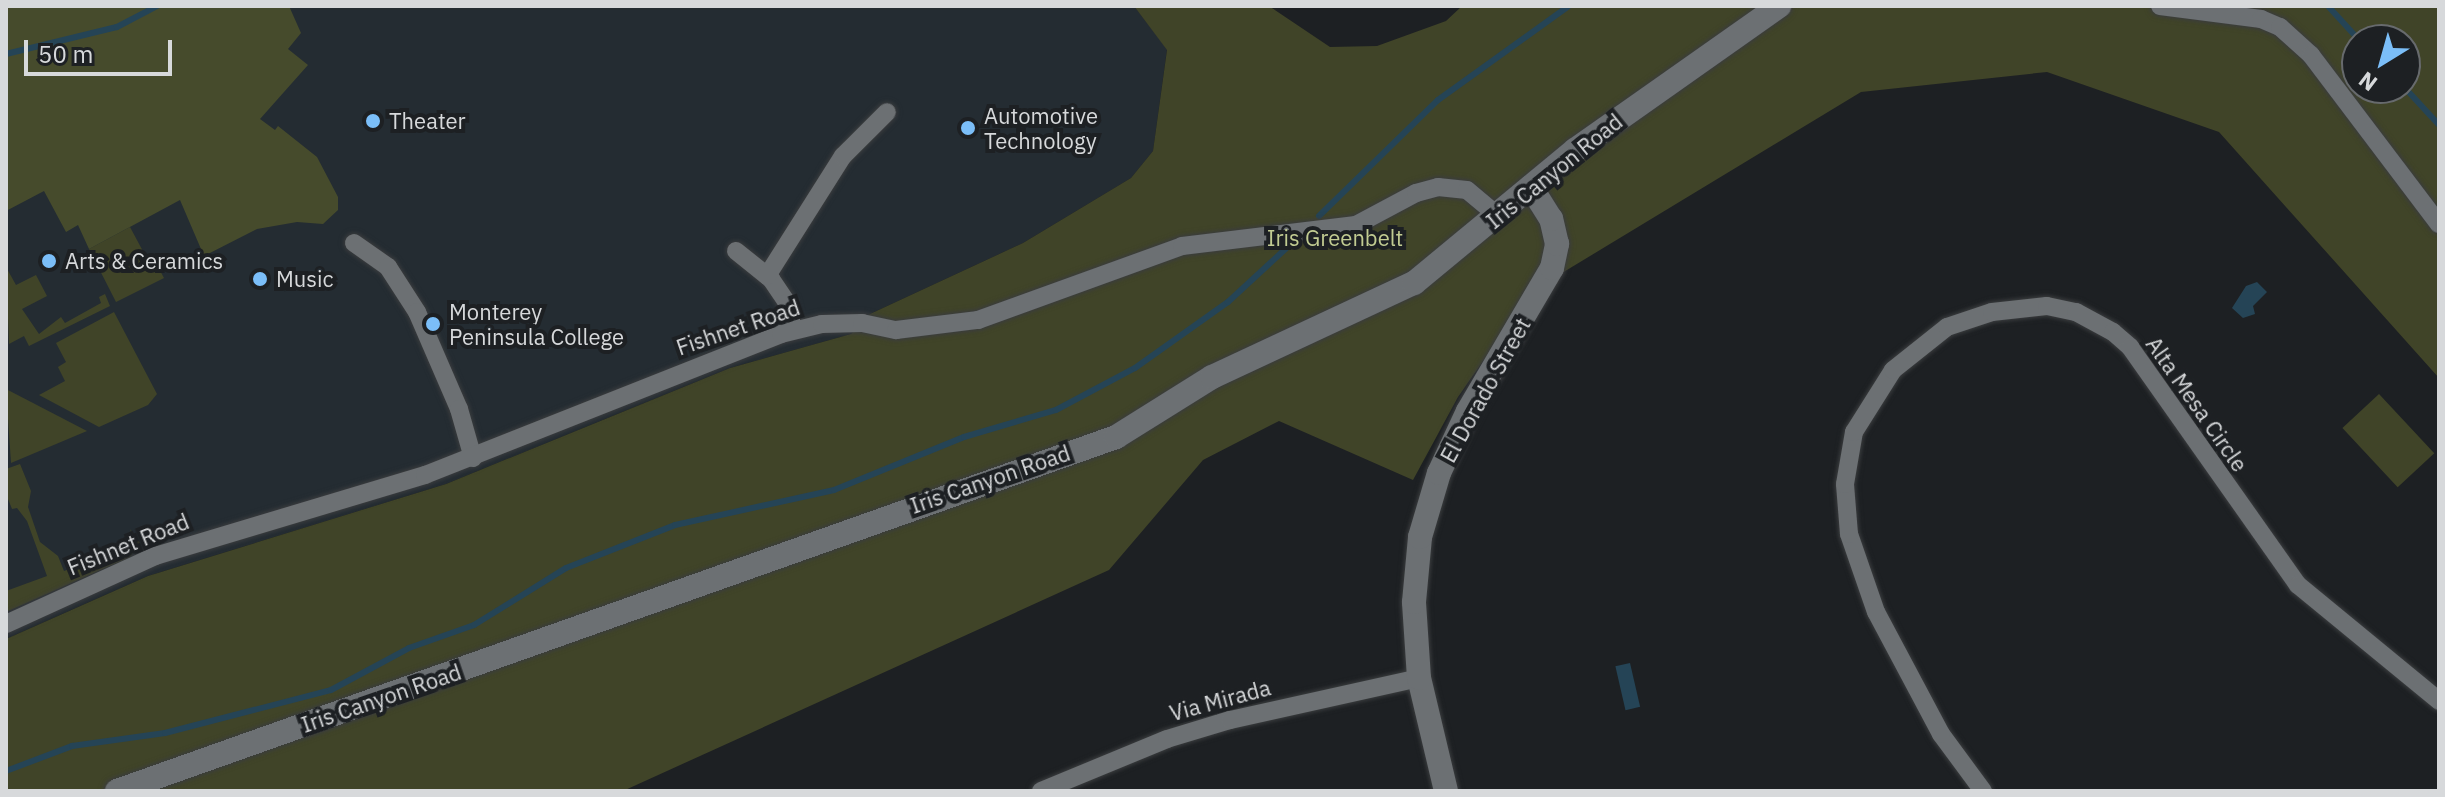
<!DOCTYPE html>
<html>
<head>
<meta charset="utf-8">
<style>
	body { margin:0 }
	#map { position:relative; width:2445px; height:797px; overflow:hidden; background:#1d2023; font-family:"IBM Plex Sans",sans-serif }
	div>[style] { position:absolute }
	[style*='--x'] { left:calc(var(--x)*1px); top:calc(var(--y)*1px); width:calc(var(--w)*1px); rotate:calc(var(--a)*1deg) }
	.built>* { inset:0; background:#242c32 }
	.green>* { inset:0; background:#404428; transform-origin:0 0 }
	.forest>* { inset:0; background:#464b2c }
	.water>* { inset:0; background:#254456; transform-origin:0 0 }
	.stream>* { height:6px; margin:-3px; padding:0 3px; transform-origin:3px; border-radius:3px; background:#254456 }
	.roads { filter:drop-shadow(0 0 2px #3a3c3e) drop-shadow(0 0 2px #3a3c3e) }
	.street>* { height:18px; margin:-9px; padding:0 9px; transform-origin:9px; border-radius:9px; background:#6c7073 }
	.secondary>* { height:24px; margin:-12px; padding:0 12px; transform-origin:12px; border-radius:12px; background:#6c7073 }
	.dots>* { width:22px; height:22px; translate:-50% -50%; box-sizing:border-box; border:4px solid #1d2023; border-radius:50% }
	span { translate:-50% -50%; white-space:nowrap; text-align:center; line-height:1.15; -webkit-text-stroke:8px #1d2023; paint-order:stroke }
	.poi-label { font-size:22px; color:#d7d9db }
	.left { translate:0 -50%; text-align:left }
	.street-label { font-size:22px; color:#d7d9db }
	.park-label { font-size:22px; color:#c2cc92 }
	.frame { position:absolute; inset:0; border:8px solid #d7d9db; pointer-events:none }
	.north { position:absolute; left:2341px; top:24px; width:80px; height:80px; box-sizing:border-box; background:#1d2023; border:2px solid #676a6d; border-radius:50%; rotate:217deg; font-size:22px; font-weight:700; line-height:32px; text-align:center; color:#d7d9db }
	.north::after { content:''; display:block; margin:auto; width:28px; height:36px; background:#7bbef8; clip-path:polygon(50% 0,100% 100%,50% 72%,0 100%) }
	.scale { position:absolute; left:24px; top:40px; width:148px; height:36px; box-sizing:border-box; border:4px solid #d7d9db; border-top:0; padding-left:10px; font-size:24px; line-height:28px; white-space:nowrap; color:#d7d9db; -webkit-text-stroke:6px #1d2023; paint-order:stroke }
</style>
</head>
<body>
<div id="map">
	<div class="built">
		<i style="clip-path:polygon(6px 6px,1134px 6px,1167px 49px,1153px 151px,1131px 178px,1023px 243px,870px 314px,851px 334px,730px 368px,446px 484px,148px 576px,6px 639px)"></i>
	</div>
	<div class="green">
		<i style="clip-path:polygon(evenodd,1134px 6px,1269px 6px,1330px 47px,1377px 46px,1446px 21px,1462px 6px,2439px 6px,2439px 378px,2219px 132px,2047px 72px,1861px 92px,1562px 273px,1557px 284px,1539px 281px,1458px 397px,1413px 480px,1279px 421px,1203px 460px,1109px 570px,623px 791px,6px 791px,6px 639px,148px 576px,446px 484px,730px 368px,851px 334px,870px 314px,1023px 243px,1131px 178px,1153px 151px,1167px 50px,1134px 6px,2357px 40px,2405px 40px,2405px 88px,2357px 88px,2357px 40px)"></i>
		<i style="clip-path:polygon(130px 227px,152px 268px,157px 265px,164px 278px,116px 302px,89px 249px)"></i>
		<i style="clip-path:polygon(6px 267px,16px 285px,36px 275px,47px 296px,22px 309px,39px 334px,61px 317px,65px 323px,101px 303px,99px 297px,105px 294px,110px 306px,29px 346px,24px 336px,9px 344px)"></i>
		<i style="clip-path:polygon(114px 312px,157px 394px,148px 405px,99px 427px,39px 395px,65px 381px,58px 367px,66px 362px,56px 343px)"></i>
		<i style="clip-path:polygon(6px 389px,87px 431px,11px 463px)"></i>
		<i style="left:2379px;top:394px;width:81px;height:50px;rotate:47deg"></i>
		<i style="clip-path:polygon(20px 464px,31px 491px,28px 507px,40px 542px,58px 556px,64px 571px,135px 544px,130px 529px,140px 543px,130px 557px,6px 612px,6px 591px,47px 576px,27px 521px,17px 508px,12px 509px,6px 494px,6px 469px)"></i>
	</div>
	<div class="forest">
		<i style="clip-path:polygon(6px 6px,289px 6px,301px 33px,288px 49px,308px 65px,260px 119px,275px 130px,278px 126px,317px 157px,338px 197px,338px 210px,323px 224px,297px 222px,257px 229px,204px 256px,180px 200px,89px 249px,78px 225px,66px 232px,44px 191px,6px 211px)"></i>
	</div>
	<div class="water">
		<i style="clip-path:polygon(2257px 282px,2267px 292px,2253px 306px,2255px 314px,2243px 318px,2232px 308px,2246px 286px)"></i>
		<i style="left:1630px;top:663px;width:45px;height:15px;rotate:77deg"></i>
	</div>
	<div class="stream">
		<i style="--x:2328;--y:6;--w:46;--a:47.6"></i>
		<i style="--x:6;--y:54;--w:114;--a:-13.7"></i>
		<i style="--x:117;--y:27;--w:45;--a:-27.7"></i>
		<i style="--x:2405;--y:88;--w:50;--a:47.4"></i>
		<i style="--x:1319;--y:216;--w:166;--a:-44.3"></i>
		<i style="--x:1438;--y:100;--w:161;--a:-35.7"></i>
		<i style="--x:6;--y:771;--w:71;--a:-20.7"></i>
		<i style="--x:72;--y:746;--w:94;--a:-8"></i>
		<i style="--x:165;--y:733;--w:171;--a:-14.5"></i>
		<i style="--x:331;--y:690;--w:89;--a:-28.3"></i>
		<i style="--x:409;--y:648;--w:69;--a:-19.5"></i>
		<i style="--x:474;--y:625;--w:108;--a:-31.8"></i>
		<i style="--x:566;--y:568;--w:117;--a:-21.5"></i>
		<i style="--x:675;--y:525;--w:163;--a:-12.4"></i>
		<i style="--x:834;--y:490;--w:140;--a:-22.2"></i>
		<i style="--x:964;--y:437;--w:96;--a:-16.4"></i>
		<i style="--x:1056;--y:410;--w:89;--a:-28"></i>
		<i style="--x:1135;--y:368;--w:114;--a:-35.4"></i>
		<i style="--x:1228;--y:302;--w:90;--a:-42.7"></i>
	</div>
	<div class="roads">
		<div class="street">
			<i style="--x:2160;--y:6;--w:102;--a:7.3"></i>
			<i style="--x:2261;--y:19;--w:21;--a:23"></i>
			<i style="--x:2280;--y:27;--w:42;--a:42.1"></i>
			<i style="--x:2311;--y:55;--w:212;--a:52.9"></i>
			<i style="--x:354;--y:243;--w:42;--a:35.2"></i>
			<i style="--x:388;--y:267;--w:54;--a:57.2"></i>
			<i style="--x:417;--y:312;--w:106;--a:66.6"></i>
			<i style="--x:459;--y:409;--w:51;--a:74.1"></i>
			<i style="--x:736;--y:251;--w:45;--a:38.7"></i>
			<i style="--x:771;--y:279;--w:29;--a:56"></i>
			<i style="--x:787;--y:303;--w:28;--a:77"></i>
			<i style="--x:767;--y:276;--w:142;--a:-57.7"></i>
			<i style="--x:843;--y:156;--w:62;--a:-45"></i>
			<i style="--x:6;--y:624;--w:164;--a:-24.5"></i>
			<i style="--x:155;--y:556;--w:282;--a:-16.7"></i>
			<i style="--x:425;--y:475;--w:383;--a:-21.6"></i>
			<i style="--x:781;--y:334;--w:42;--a:-13.7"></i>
			<i style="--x:822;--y:324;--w:40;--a:-1.4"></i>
			<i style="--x:862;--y:323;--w:35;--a:12"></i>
			<i style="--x:896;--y:330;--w:83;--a:-7"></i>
			<i style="--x:978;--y:320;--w:217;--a:-19.9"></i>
			<i style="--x:1182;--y:246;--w:175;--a:-6.9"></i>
			<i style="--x:1356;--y:225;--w:68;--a:-28.1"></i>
			<i style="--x:1416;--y:193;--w:23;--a:-15"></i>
			<i style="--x:1438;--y:187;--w:29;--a:6"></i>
			<i style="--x:1467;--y:190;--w:40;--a:40"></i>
			<i style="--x:1041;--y:791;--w:136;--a:-22.4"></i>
			<i style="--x:1167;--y:739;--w:66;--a:-16.8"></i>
			<i style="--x:1230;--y:720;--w:194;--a:-12.5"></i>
			<i style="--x:1983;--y:791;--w:71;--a:-126.4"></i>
			<i style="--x:1941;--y:734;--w:138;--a:-118"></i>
			<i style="--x:1876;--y:612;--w:83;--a:-109.1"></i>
			<i style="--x:1849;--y:534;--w:50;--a:-94.6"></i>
			<i style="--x:1845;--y:484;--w:53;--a:-80.2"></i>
			<i style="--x:1854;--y:432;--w:73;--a:-57.8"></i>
			<i style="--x:1893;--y:370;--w:69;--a:-38.5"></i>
			<i style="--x:1947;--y:327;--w:47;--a:-18.4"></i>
			<i style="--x:1992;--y:312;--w:55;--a:-6.2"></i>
			<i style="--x:2047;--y:306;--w:30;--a:12"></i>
			<i style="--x:2076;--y:312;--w:42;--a:28.4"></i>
			<i style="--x:2113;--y:332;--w:23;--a:41"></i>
			<i style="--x:2130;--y:347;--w:291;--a:54.8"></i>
			<i style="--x:2298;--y:585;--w:183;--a:39.4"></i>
		</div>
		<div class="secondary">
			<i style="--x:117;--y:791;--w:1060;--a:-19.51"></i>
			<i style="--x:1116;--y:437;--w:113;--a:-32"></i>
			<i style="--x:1212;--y:377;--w:223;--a:-25"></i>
			<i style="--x:1414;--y:283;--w:209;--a:-39.6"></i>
			<i style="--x:1575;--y:150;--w:250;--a:-35.2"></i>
			<i style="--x:1446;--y:791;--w:116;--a:-103.4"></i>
			<i style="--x:1419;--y:678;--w:76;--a:-93.8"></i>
			<i style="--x:1414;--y:602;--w:65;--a:-84.7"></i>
			<i style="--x:1420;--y:537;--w:67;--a:-73.5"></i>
			<i style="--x:1439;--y:473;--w:68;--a:-64.9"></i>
			<i style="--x:1468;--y:411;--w:166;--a:-59.6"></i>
			<i style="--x:1552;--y:268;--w:25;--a:-78"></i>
			<i style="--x:1557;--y:244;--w:26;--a:-103"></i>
			<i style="--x:1551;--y:219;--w:38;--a:-122"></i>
		</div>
	</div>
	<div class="dots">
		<i style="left:373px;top:121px;background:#7bbef8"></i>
		<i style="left:968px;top:128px;background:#7bbef8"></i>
		<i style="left:49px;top:261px;background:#7bbef8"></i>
		<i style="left:260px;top:279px;background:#7bbef8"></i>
		<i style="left:433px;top:324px;background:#7bbef8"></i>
	</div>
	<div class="poi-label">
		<span class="left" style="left:984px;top:128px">Automotive<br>Technology</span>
		<span class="left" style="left:389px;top:121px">Theater</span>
		<span class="left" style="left:65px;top:261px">Arts &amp; Ceramics</span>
		<span class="left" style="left:276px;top:279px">Music</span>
		<span class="left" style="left:449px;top:324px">Monterey<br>Peninsula College</span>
	</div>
	<div class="street-label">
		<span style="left:1554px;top:171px;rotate:-39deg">Iris Canyon Road</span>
		<span style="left:738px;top:327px;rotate:-19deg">Fishnet Road</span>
		<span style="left:1485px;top:390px;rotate:-61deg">El Dorado Street</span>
		<span style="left:2197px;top:404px;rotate:55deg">Alta Mesa Circle</span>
		<span style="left:990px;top:479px;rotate:-19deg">Iris Canyon Road</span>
		<span style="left:128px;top:544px;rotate:-22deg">Fishnet Road</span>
		<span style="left:381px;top:698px;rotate:-19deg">Iris Canyon Road</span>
		<span style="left:1220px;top:700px;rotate:-15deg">Via Mirada</span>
	</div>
	<div class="park-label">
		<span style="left:1335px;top:238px">Iris Greenbelt</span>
	</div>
	<div class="frame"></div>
	<div class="north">N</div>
	<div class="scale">50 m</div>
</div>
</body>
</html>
